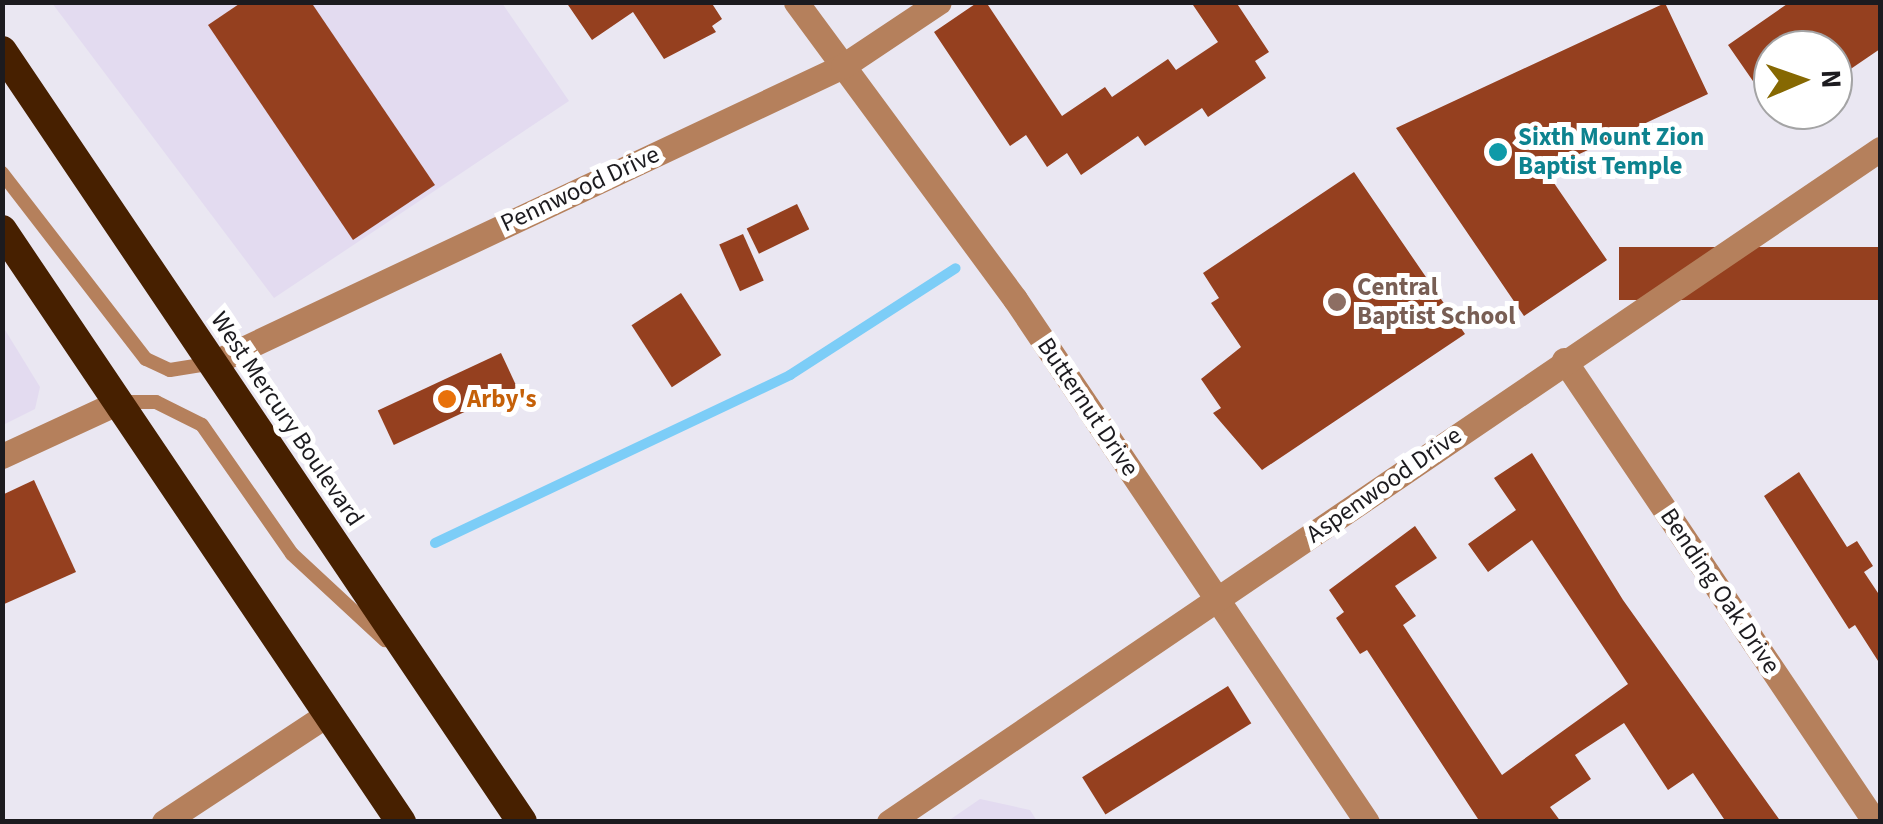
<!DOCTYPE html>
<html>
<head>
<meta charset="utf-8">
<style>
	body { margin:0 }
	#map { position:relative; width:1883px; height:824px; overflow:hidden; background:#eae7f2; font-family:"Source Sans 3",sans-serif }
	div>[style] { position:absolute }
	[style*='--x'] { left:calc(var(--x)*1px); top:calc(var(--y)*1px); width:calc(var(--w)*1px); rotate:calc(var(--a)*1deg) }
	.commercial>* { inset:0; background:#e3dbf0 }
	.stream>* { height:10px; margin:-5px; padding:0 5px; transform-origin:5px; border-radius:5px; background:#7ccdf7 }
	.building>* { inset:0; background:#95401f; transform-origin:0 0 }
	.lane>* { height:14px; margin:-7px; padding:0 7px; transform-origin:7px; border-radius:7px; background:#b5805c }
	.street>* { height:25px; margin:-12.5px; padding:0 12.5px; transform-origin:12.5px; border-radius:12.5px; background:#b5805c }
	.highway>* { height:30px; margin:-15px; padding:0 15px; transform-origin:15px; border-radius:15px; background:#472000 }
	.dots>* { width:28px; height:28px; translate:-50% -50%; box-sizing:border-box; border:5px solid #fff; border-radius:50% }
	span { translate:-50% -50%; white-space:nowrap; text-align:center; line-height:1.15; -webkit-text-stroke:10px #fff; paint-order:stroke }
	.culture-label { font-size:25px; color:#0d838f; font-weight:700 }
	.left { translate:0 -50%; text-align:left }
	.street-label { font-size:25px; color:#1c1b1f }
	.education-label { font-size:25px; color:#785e54; font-weight:700 }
	.food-label { font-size:25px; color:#c56008; font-weight:700 }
	.frame { position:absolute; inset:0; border:5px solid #1c1b1f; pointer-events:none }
	.north { position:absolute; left:1753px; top:30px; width:100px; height:100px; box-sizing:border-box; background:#fff; border:2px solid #a4a4a5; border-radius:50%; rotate:88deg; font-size:28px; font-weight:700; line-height:40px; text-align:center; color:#1c1b1f }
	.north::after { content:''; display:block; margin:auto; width:35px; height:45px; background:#866802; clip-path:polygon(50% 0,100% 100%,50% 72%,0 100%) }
</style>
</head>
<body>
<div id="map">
	<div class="commercial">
		<i style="clip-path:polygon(52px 3px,502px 3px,569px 101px,274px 298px)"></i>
		<i style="clip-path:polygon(2px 325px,40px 387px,35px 409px,3px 425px)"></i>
		<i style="clip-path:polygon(980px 799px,1030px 810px,1037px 821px,948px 821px)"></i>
	</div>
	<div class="stream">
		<i style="--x:435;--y:543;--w:393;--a:-25.3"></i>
		<i style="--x:790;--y:375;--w:197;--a:-32.8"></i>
	</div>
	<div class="building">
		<i style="clip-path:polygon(242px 2px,311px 2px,435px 185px,353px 240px,208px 25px)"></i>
		<i style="clip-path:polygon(566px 2px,711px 2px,722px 19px,712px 26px,716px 32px,664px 59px,633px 12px,592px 40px)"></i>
		<i style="clip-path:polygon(978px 2px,986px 2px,1062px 116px,1105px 87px,1112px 97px,1168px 59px,1176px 70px,1218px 42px,1191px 2px,1236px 2px,1269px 52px,1255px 61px,1266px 78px,1208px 117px,1202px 108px,1145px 146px,1138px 136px,1081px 175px,1067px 153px,1047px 167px,1026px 135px,1010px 146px,934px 32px)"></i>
		<i style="clip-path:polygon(1790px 2px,1880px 2px,1880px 49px,1833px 81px,1833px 50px,1773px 50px,1773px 110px,1728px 45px)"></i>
		<i style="clip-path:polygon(1665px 3px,1708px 94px,1545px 170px,1607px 260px,1524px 316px,1396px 128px)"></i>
		<i style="clip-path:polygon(1354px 172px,1465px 334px,1262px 470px,1213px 413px,1221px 408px,1201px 379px,1241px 347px,1211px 303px,1219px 298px,1203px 273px)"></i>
		<i style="left:797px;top:204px;width:28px;height:56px;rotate:64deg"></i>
		<i style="left:743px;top:234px;width:51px;height:26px;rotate:66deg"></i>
		<i style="left:1880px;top:247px;width:53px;height:261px;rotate:90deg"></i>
		<i style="left:681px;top:293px;width:74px;height:59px;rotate:57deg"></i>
		<i style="left:501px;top:353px;width:38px;height:136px;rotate:65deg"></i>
		<i style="clip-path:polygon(1532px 453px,1623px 600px,1781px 822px,1726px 822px,1693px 773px,1668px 790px,1624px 723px,1575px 755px,1591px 779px,1550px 807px,1561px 822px,1480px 822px,1367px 650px,1360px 654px,1336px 618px,1344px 612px,1329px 590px,1415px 526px,1437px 558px,1395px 586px,1416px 616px,1403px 625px,1502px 775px,1628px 684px,1532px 540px,1488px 572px,1468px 544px,1516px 510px,1494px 478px)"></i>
		<i style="clip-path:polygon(1799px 472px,1847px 547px,1857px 541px,1873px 566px,1864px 572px,1880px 596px,1880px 664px,1855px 625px,1849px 629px,1764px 496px)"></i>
		<i style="clip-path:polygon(34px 480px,76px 572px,2px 605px,2px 495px)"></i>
		<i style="left:1228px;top:686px;width:44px;height:172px;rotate:58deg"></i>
	</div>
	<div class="lane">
		<i style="--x:2;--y:173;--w:235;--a:52.3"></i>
		<i style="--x:146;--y:359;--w:26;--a:25"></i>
		<i style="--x:170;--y:370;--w:44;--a:-9.2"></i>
		<i style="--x:119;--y:402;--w:37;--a:0"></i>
		<i style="--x:156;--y:402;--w:51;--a:26.6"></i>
		<i style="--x:202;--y:425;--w:157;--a:55.1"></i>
		<i style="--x:292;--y:554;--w:127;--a:42.8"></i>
	</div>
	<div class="street">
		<i style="--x:796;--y:2;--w:369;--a:53.6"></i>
		<i style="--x:1015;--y:299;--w:630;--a:56.06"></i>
		<i style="--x:1564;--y:360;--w:557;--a:56.05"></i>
		<i style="--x:213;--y:363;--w:696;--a:-25.24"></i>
		<i style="--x:843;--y:66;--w:115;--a:-33.7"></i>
		<i style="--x:2;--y:456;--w:129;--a:-24.8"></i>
		<i style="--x:164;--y:822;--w:198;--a:-33.4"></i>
		<i style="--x:889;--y:822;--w:1198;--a:-34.18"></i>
	</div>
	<div class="highway">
		<i style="--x:2;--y:51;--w:930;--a:56"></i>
		<i style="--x:2;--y:230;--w:714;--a:56.02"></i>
	</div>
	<div class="dots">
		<i style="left:1498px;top:152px;background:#0f9aa8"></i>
		<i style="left:1337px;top:302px;background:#8d6e63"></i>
		<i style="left:447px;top:399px;background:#e8710a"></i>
	</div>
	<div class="culture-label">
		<span class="left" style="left:1518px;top:152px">Sixth Mount Zion<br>Baptist Temple</span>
	</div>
	<div class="street-label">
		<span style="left:580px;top:189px;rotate:-25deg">Pennwood Drive</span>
		<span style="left:1088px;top:407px;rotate:56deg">Butternut Drive</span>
		<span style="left:287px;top:419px;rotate:56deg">West Mercury Boulevard</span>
		<span style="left:1384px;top:485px;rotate:-35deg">Aspenwood Drive</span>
		<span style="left:1720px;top:591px;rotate:56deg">Bending Oak Drive</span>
	</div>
	<div class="education-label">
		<span class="left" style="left:1357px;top:302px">Central<br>Baptist School</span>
	</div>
	<div class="food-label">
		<span class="left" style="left:467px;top:399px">Arby's</span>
	</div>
	<div class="frame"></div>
	<div class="north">N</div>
</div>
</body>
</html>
